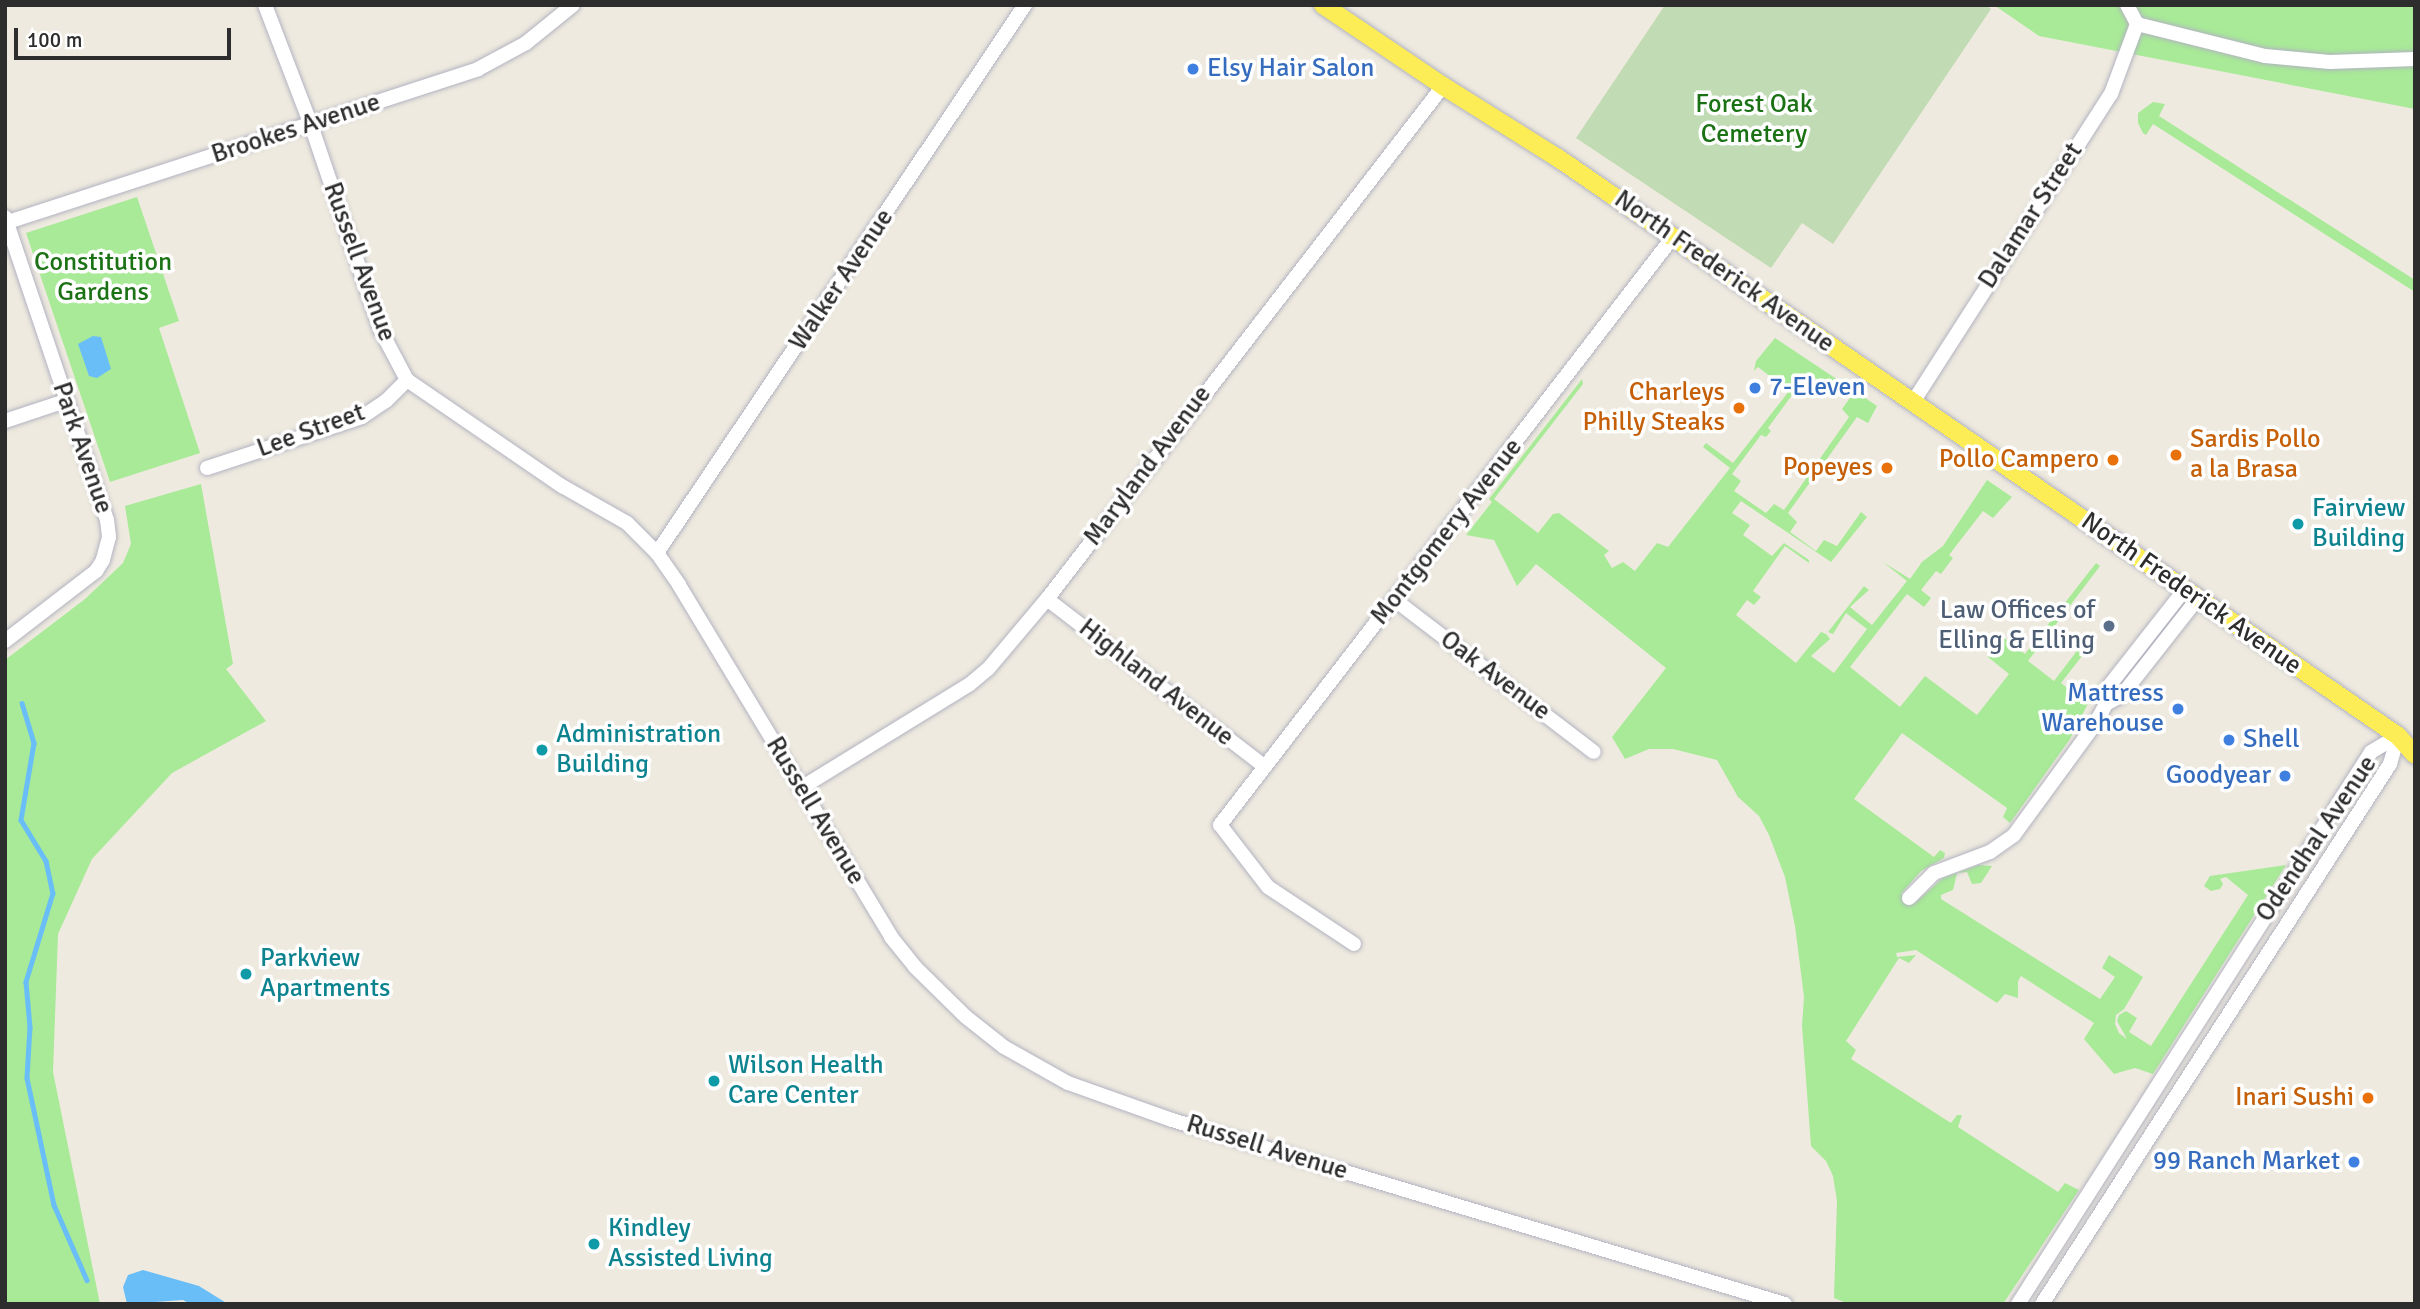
<!DOCTYPE html>
<html>
<head>
<meta charset="utf-8">
<style>
	body { margin:0 }
	#map { position:relative; width:2420px; height:1309px; overflow:hidden; background:#efeadf; font-family:Signika,sans-serif }
	div>[style] { position:absolute }
	[style*='--x'] { left:calc(var(--x)*1px); top:calc(var(--y)*1px); width:calc(var(--w)*1px); rotate:calc(var(--a)*1deg) }
	.green>* { inset:0; background:#a8ea97 }
	.cemetery>* { inset:0; background:#c1dbb4 }
	.water>* { inset:0; background:#6abef8 }
	.stream>* { height:4.5px; margin:-2.25px; padding:0 2.25px; transform-origin:2.25px; border-radius:2.25px; background:#6abef8 }
	.roads { filter:drop-shadow(0 0 2px #b2b3c1) drop-shadow(0 0 2px #b2b3c1) }
	.minor>* { height:14px; margin:-7px; padding:0 7px; transform-origin:7px; border-radius:7px; background:#fff }
	.major>* { height:18px; margin:-9px; padding:0 9px; transform-origin:9px; border-radius:9px; background:#fced57 }
	.dots>* { width:19px; height:19px; translate:-50% -50%; box-sizing:border-box; border:4px solid #fff; border-radius:50% }
	span { translate:-50% -50%; white-space:nowrap; text-align:center; line-height:1.15; -webkit-text-stroke:7px #fff; paint-order:stroke }
	.shop-label { font-size:26px; color:#366cbe }
	.left { translate:0 -50%; text-align:left }
	.right { translate:-100% -50%; text-align:right }
	.park-label { font-size:26px; color:#1b7215 }
	.street-label { font-size:26px; color:#2d2d2d }
	.food-label { font-size:26px; color:#c56008 }
	.culture-label { font-size:26px; color:#0d838f }
	.service-label { font-size:26px; color:#4e5e75 }
	.frame { position:absolute; inset:0; border:7px solid #2d2d2d; pointer-events:none }
	.scale { position:absolute; left:14px; top:28px; width:217px; height:32px; box-sizing:border-box; border:4px solid #2d2d2d; border-top:0; padding-left:9px; font-size:21px; line-height:24px; white-space:nowrap; color:#2d2d2d; -webkit-text-stroke:5px #fff; paint-order:stroke }
</style>
</head>
<body>
<div id="map">
	<div class="green">
		<i style="clip-path:polygon(1994px 5px,2415px 5px,2415px 109px,2039px 36px)"></i>
		<i style="clip-path:polygon(2153px 102px,2165px 104px,2159px 116px,2415px 280px,2415px 292px,2153px 124px,2146px 135px,2143px 133px,2138px 123px,2138px 113px)"></i>
		<i style="clip-path:polygon(137px 197px,179px 321px,159px 328px,200px 453px,110px 482px,26px 233px)"></i>
		<i style="clip-path:polygon(1775px 338px,1838px 380px,1830px 392px,1819px 387px,1810px 399px,1808px 397px,1820px 381px,1808px 373px,1768px 428px,1771px 431px,1766px 437px,1761px 435px,1732px 474px,1741px 481px,1734px 491px,1766px 513px,1774px 504px,1784px 510px,1849px 417px,1842px 409px,1855px 391px,1877px 406px,1868px 423px,1857px 417px,1788px 513px,1797px 522px,1790px 532px,1816px 551px,1824px 540px,1837px 546px,1861px 512px,1867px 517px,1831px 562px,1741px 501px,1732px 513px,1750px 525px,1743px 535px,1772px 556px,1784px 543px,1809px 560px,1809px 563px,1785px 546px,1753px 591px,1761px 597px,1754px 605px,1747px 600px,1736px 615px,1796px 663px,1821px 632px,1826px 634px,1830px 639px,1811px 656px,1834px 673px,1867px 629px,1846px 613px,1833px 634px,1828px 632px,1864px 586px,1869px 590px,1850px 607px,1872px 625px,1907px 581px,1883px 562px,1910px 579px,1922px 562px,1943px 546px,1987px 480px,2012px 497px,1993px 518px,1983px 511px,1949px 555px,1953px 558px,1941px 574px,1936px 571px,1921px 590px,1931px 598px,1924px 607px,1907px 594px,1850px 667px,1900px 707px,1925px 676px,1977px 715px,2009px 674px,1988px 657px,2003px 637px,2025px 654px,2096px 563px,2100px 566px,2028px 661px,2054px 681px,2083px 643px,2089px 647px,2061px 683px,2083px 701px,2099px 682px,2070px 739px,2010px 823px,2003px 817px,2007px 808px,1902px 733px,1854px 799px,1934px 857px,1940px 850px,1945px 853px,1944px 858px,1921px 871px,1901px 894px,1915px 903px,1943px 878px,1979px 865px,1992px 866px,1981px 883px,1972px 884px,1967px 872px,1957px 873px,1953px 890px,1941px 895px,1941px 899px,2100px 999px,2115px 977px,2102px 968px,2109px 955px,2143px 977px,2124px 1009px,2116px 1015px,2115px 1024px,2119px 1033px,2127px 1039px,2117px 1021px,2119px 1015px,2126px 1011px,2137px 1018px,2129px 1032px,2151px 1046px,2248px 895px,2226px 877px,2220px 879px,2223px 884px,2220px 889px,2211px 891px,2204px 886px,2210px 876px,2286px 865px,2153px 1074px,2135px 1068px,2114px 1074px,2084px 1039px,2094px 1023px,2021px 976px,2018px 981px,2018px 998px,2005px 994px,1997px 1003px,1916px 950px,1896px 953px,1897px 957px,1916px 955px,1909px 963px,1899px 958px,1846px 1041px,1856px 1050px,1851px 1059px,1951px 1123px,1957px 1115px,1962px 1115px,1958px 1127px,2058px 1192px,2065px 1183px,2079px 1190px,2003px 1304px,1849px 1304px,1834px 1298px,1837px 1201px,1833px 1176px,1826px 1161px,1811px 1146px,1802px 1026px,1804px 997px,1795px 926px,1785px 877px,1769px 835px,1759px 816px,1738px 797px,1717px 760px,1673px 749px,1649px 749px,1625px 759px,1612px 737px,1666px 668px,1536px 564px,1517px 586px,1494px 540px,1466px 535px,1492px 502px,1489px 499px,1582px 379px,1583px 384px,1494px 499px,1538px 533px,1553px 514px,1559px 513px,1609px 551px,1604px 555px,1612px 568px,1623px 562px,1635px 571px,1657px 543px,1668px 547px,1730px 468px,1703px 447px,1706px 443px,1733px 463px,1789px 391px,1758px 367px,1754px 371px,1756px 361px)"></i>
		<i style="clip-path:polygon(201px 484px,233px 664px,226px 669px,266px 721px,172px 773px,92px 859px,58px 934px,53px 1072px,100px 1304px,5px 1304px,5px 660px,85px 599px,123px 563px,131px 544px,125px 506px)"></i>
	</div>
	<div class="cemetery">
		<i style="clip-path:polygon(1665px 5px,1986px 5px,1991px 9px,1833px 244px,1802px 223px,1771px 268px,1576px 138px)"></i>
	</div>
	<div class="water">
		<i style="clip-path:polygon(93px 336px,101px 337px,111px 369px,97px 378px,89px 376px,78px 344px)"></i>
		<i style="clip-path:polygon(143px 1270px,199px 1286px,228px 1304px,190px 1304px,183px 1300px,127px 1304px,123px 1287px,128px 1275px)"></i>
	</div>
	<div class="stream">
		<i style="--x:22;--y:703;--w:42;--a:73.3"></i>
		<i style="--x:34;--y:743;--w:78;--a:99.6"></i>
		<i style="--x:21;--y:820;--w:48;--a:58.6"></i>
		<i style="--x:46;--y:861;--w:33;--a:78"></i>
		<i style="--x:53;--y:893;--w:93;--a:106.9"></i>
		<i style="--x:26;--y:982;--w:45;--a:84.9"></i>
		<i style="--x:30;--y:1027;--w:51;--a:93.4"></i>
		<i style="--x:27;--y:1078;--w:130;--a:78"></i>
		<i style="--x:54;--y:1205;--w:82;--a:66.3"></i>
	</div>
	<div class="roads">
		<div class="minor">
			<i style="--x:265;--y:5;--w:129;--a:69"></i>
			<i style="--x:311;--y:125;--w:215;--a:71.3"></i>
			<i style="--x:380;--y:329;--w:58;--a:62.1"></i>
			<i style="--x:407;--y:380;--w:188;--a:34.4"></i>
			<i style="--x:562;--y:486;--w:75;--a:29.6"></i>
			<i style="--x:627;--y:523;--w:42;--a:45"></i>
			<i style="--x:657;--y:553;--w:39;--a:55"></i>
			<i style="--x:679;--y:585;--w:411;--a:58.9"></i>
			<i style="--x:891;--y:937;--w:38;--a:51"></i>
			<i style="--x:915;--y:967;--w:71;--a:44.4"></i>
			<i style="--x:966;--y:1017;--w:48;--a:38.3"></i>
			<i style="--x:1004;--y:1047;--w:73;--a:29.4"></i>
			<i style="--x:1068;--y:1083;--w:110;--a:19.6"></i>
			<i style="--x:1172;--y:1120;--w:640;--a:16.71"></i>
			<i style="--x:2127;--y:5;--w:21;--a:62"></i>
			<i style="--x:2137;--y:24;--w:132;--a:14"></i>
			<i style="--x:2265;--y:56;--w:65;--a:5.3"></i>
			<i style="--x:2330;--y:62;--w:85;--a:-2"></i>
			<i style="--x:5;--y:217;--w:320;--a:71.4"></i>
			<i style="--x:107;--y:520;--w:17;--a:83"></i>
			<i style="--x:109;--y:537;--w:24;--a:105"></i>
			<i style="--x:103;--y:560;--w:13;--a:122"></i>
			<i style="--x:96;--y:571;--w:115;--a:142.4"></i>
			<i style="--x:5;--y:223;--w:497;--a:-18"></i>
			<i style="--x:478;--y:69;--w:55;--a:-28.4"></i>
			<i style="--x:526;--y:43;--w:60;--a:-39"></i>
			<i style="--x:1913;--y:402;--w:366;--a:-57.3"></i>
			<i style="--x:2111;--y:94;--w:75;--a:-69.6"></i>
			<i style="--x:5;--y:421;--w:63;--a:-18.4"></i>
			<i style="--x:207;--y:468;--w:163;--a:-18.2"></i>
			<i style="--x:362;--y:417;--w:29;--a:-34"></i>
			<i style="--x:386;--y:401;--w:30;--a:-45"></i>
			<i style="--x:657;--y:553;--w:660;--a:-56.12"></i>
			<i style="--x:1047;--y:599;--w:275;--a:37.6"></i>
			<i style="--x:1395;--y:600;--w:250;--a:37.4"></i>
			<i style="--x:2106;--y:704;--w:18;--a:-29"></i>
			<i style="--x:2122;--y:695;--w:123;--a:-51.9"></i>
			<i style="--x:801;--y:788;--w:198;--a:-31.6"></i>
			<i style="--x:970;--y:684;--w:23;--a:-40"></i>
			<i style="--x:988;--y:669;--w:92;--a:-49.9"></i>
			<i style="--x:1047;--y:599;--w:648;--a:-52.33"></i>
			<i style="--x:1909;--y:898;--w:35;--a:-45"></i>
			<i style="--x:1934;--y:873;--w:60;--a:-20.6"></i>
			<i style="--x:1990;--y:852;--w:29;--a:-35"></i>
			<i style="--x:2014;--y:835;--w:137;--a:-53.9"></i>
			<i style="--x:2095;--y:724;--w:23;--a:-61"></i>
			<i style="--x:2106;--y:704;--w:18;--a:-81"></i>
			<i style="--x:2109;--y:686;--w:123;--a:-51.9"></i>
			<i style="--x:1354;--y:944;--w:103;--a:-146.5"></i>
			<i style="--x:1268;--y:887;--w:78;--a:-127.7"></i>
			<i style="--x:1220;--y:825;--w:742;--a:-52.39"></i>
			<i style="--x:2018;--y:1304;--w:655;--a:-57.4"></i>
			<i style="--x:2371;--y:752;--w:31;--a:-31"></i>
			<i style="--x:2042;--y:1304;--w:642;--a:-57.2"></i>
			<i style="--x:2390;--y:764;--w:29;--a:-74"></i>
		</div>
		<div class="major">
			<i style="--x:1323;--y:5;--w:145;--a:34"></i>
			<i style="--x:1443;--y:86;--w:136;--a:32.1"></i>
			<i style="--x:1558;--y:158;--w:1020;--a:34.53"></i>
			<i style="--x:2398;--y:736;--w:25;--a:48"></i>
		</div>
	</div>
	<div class="dots">
		<i style="left:1193px;top:69px;background:#3f7fe0"></i>
		<i style="left:1755px;top:388px;background:#3f7fe0"></i>
		<i style="left:1739px;top:408px;background:#e8710a"></i>
		<i style="left:2176px;top:455px;background:#e8710a"></i>
		<i style="left:2113px;top:460px;background:#e8710a"></i>
		<i style="left:1887px;top:468px;background:#e8710a"></i>
		<i style="left:2298px;top:524px;background:#0f9aa8"></i>
		<i style="left:2109px;top:626px;background:#5c6f8a"></i>
		<i style="left:2178px;top:709px;background:#3f7fe0"></i>
		<i style="left:2229px;top:740px;background:#3f7fe0"></i>
		<i style="left:542px;top:750px;background:#0f9aa8"></i>
		<i style="left:2285px;top:776px;background:#3f7fe0"></i>
		<i style="left:246px;top:974px;background:#0f9aa8"></i>
		<i style="left:714px;top:1081px;background:#0f9aa8"></i>
		<i style="left:2368px;top:1098px;background:#e8710a"></i>
		<i style="left:2354px;top:1162px;background:#3f7fe0"></i>
		<i style="left:594px;top:1244px;background:#0f9aa8"></i>
	</div>
	<div class="shop-label">
		<span class="left" style="left:1207px;top:69px">Elsy Hair Salon</span>
		<span class="left" style="left:1769px;top:388px">7-Eleven</span>
		<span class="right" style="left:2164px;top:709px">Mattress<br>Warehouse</span>
		<span class="left" style="left:2243px;top:740px">Shell</span>
		<span class="right" style="left:2271px;top:776px">Goodyear</span>
		<span class="right" style="left:2340px;top:1162px">99 Ranch Market</span>
	</div>
	<div class="park-label">
		<span style="left:1754px;top:120px">Forest Oak<br>Cemetery</span>
		<span style="left:103px;top:278px">Constitution<br>Gardens</span>
	</div>
	<div class="street-label">
		<span style="left:296px;top:129px;rotate:-18deg">Brookes Avenue</span>
		<span style="left:2031px;top:216px;rotate:-57deg">Dalamar Street</span>
		<span style="left:359px;top:262px;rotate:70deg">Russell Avenue</span>
		<span style="left:1724px;top:272px;rotate:35deg">North Frederick Avenue</span>
		<span style="left:842px;top:280px;rotate:-56deg">Walker Avenue</span>
		<span style="left:311px;top:431px;rotate:-20deg">Lee Street</span>
		<span style="left:82px;top:448px;rotate:71deg">Park Avenue</span>
		<span style="left:1148px;top:466px;rotate:-53deg">Maryland Avenue</span>
		<span style="left:1447px;top:532px;rotate:-52deg">Montgomery Avenue</span>
		<span style="left:2191px;top:594px;rotate:35deg">North Frederick Avenue</span>
		<span style="left:1495px;top:676px;rotate:37deg">Oak Avenue</span>
		<span style="left:1156px;top:683px;rotate:38deg">Highland Avenue</span>
		<span style="left:815px;top:811px;rotate:59deg">Russell Avenue</span>
		<span style="left:2317px;top:839px;rotate:-56deg">Odendhal Avenue</span>
		<span style="left:1267px;top:1148px;rotate:17deg">Russell Avenue</span>
	</div>
	<div class="food-label">
		<span class="right" style="left:1725px;top:408px">Charleys<br>Philly Steaks</span>
		<span class="left" style="left:2190px;top:455px">Sardis Pollo<br>a la Brasa</span>
		<span class="right" style="left:2099px;top:460px">Pollo Campero</span>
		<span class="right" style="left:1873px;top:468px">Popeyes</span>
		<span class="right" style="left:2354px;top:1098px">Inari Sushi</span>
	</div>
	<div class="culture-label">
		<span class="left" style="left:2312px;top:524px">Fairview<br>Building</span>
		<span class="left" style="left:556px;top:750px">Administration<br>Building</span>
		<span class="left" style="left:260px;top:974px">Parkview<br>Apartments</span>
		<span class="left" style="left:728px;top:1081px">Wilson Health<br>Care Center</span>
		<span class="left" style="left:608px;top:1244px">Kindley<br>Assisted Living</span>
	</div>
	<div class="service-label">
		<span class="right" style="left:2095px;top:626px">Law Offices of<br>Elling &amp; Elling</span>
	</div>
	<div class="frame"></div>
	<div class="scale">100 m</div>
</div>
</body>
</html>
